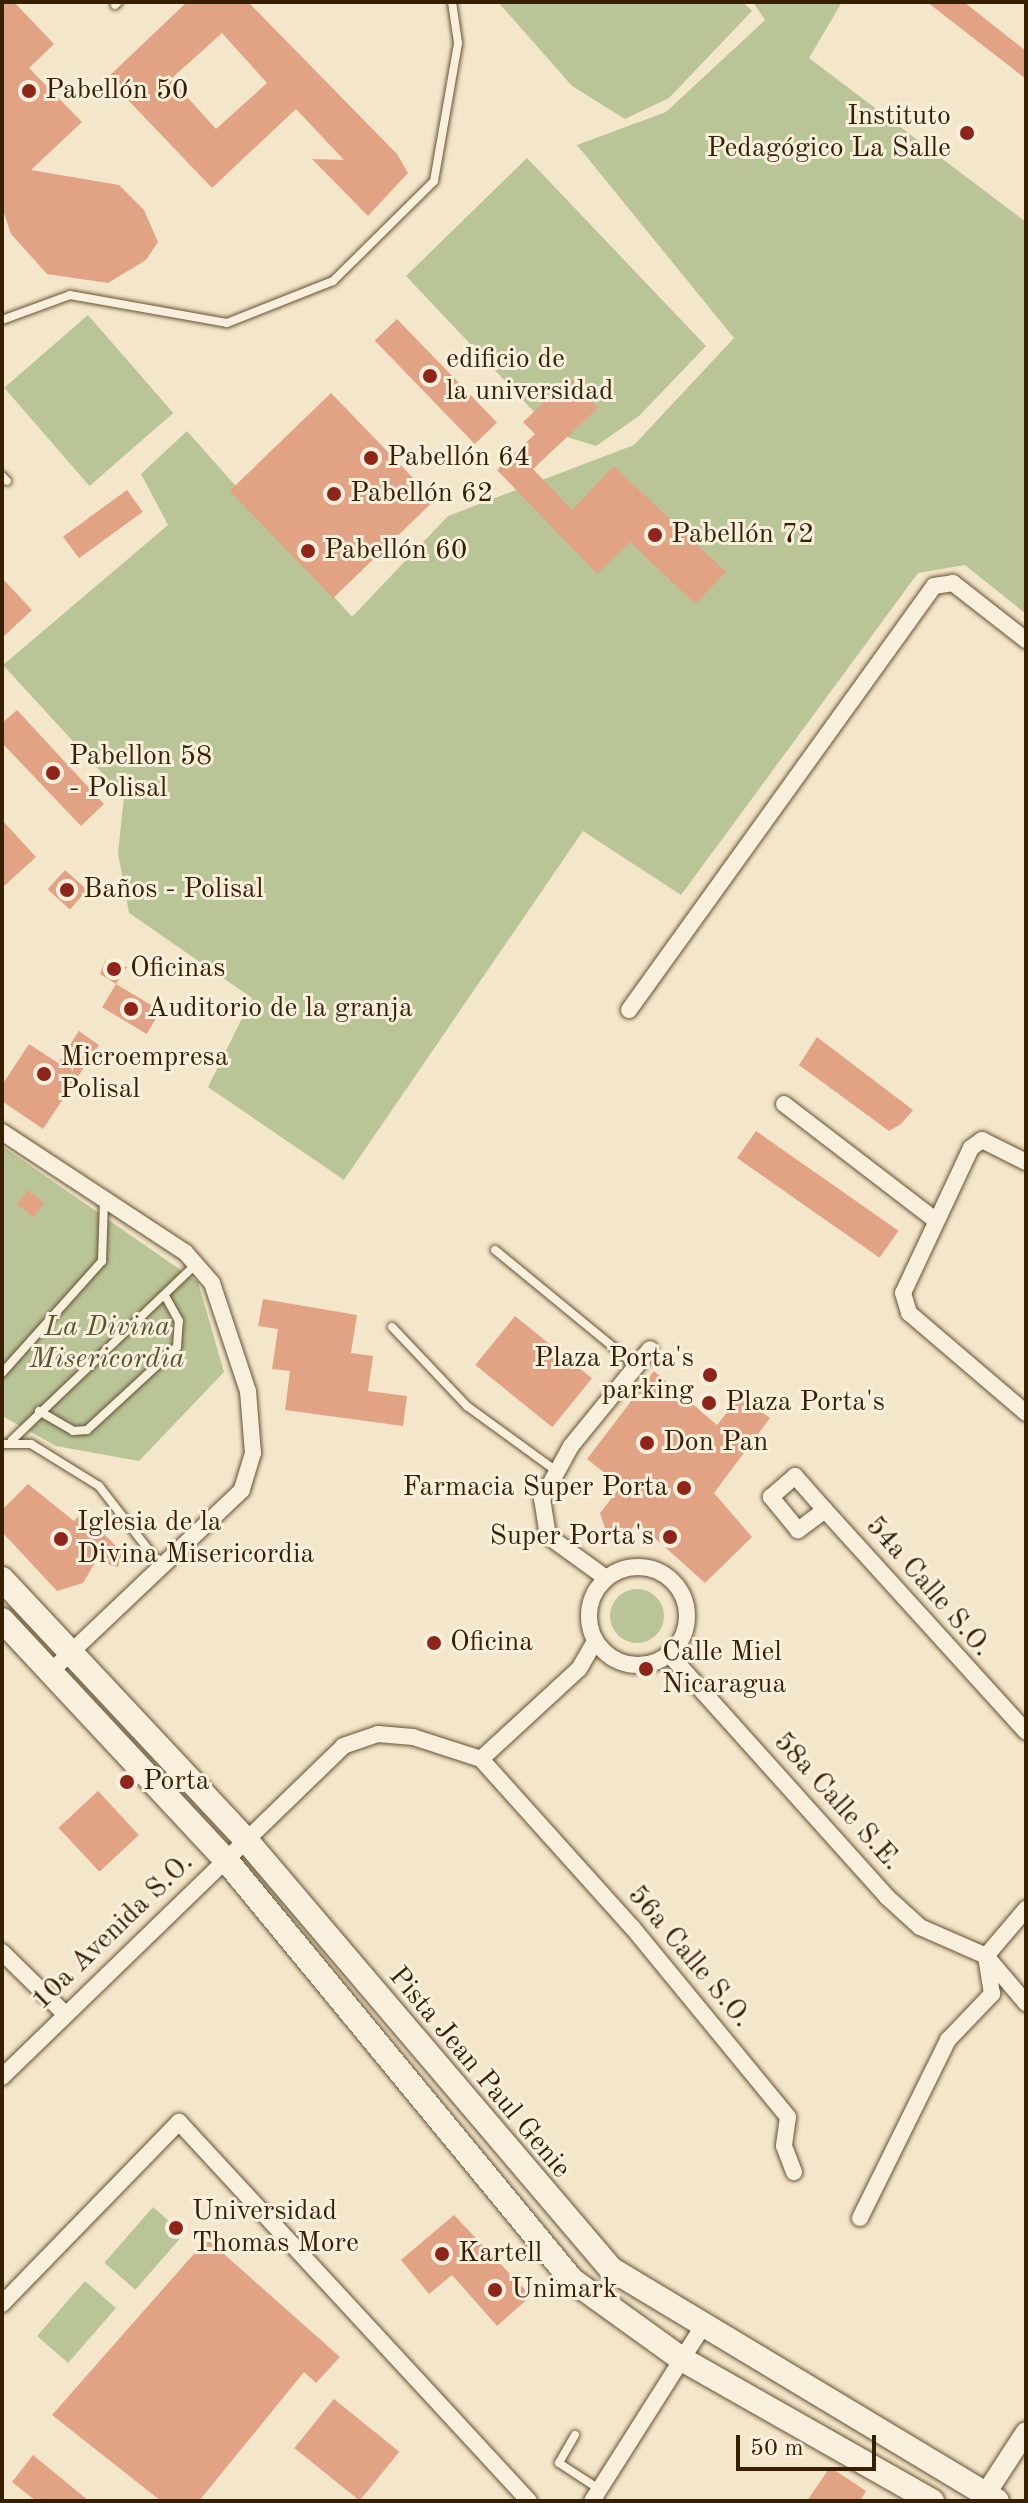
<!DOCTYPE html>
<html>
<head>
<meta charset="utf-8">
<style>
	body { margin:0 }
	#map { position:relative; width:1028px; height:2503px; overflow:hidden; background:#f4e6ca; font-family:"Old Standard TT",serif }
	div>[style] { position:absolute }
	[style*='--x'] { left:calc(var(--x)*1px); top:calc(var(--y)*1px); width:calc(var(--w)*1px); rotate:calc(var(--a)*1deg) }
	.green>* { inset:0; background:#bac597; transform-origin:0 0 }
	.round { border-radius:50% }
	.building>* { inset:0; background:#e2a384; transform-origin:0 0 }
	.roads { filter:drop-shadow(0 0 2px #665134) drop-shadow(0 0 2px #665134) }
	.service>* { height:8px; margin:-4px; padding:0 4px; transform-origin:4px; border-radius:4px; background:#f8efdd }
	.minor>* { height:16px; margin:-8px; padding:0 8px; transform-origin:8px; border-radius:8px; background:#f8efdd }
	.minor>.ring { margin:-8px; padding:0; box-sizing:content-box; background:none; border:16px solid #f8efdd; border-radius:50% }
	.tertiary>* { height:20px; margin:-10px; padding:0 10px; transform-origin:10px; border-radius:10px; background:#f8efdd }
	.secondary>* { height:24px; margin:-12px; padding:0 12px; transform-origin:12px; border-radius:12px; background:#f8efdd }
	.dots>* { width:22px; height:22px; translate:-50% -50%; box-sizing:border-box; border:4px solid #f8efdd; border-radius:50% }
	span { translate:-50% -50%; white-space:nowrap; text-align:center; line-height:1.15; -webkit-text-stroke:6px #f8efdd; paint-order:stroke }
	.poi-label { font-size:28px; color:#371f02 }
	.left { translate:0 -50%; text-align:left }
	.right { translate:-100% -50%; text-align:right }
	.park-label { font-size:28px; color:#5e512f; font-style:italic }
	.street-label { font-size:28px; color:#371f02 }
	.frame { position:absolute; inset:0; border:4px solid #371f02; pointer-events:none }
	.scale { position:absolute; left:736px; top:2435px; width:140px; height:36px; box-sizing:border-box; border:4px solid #371f02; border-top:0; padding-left:10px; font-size:24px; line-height:28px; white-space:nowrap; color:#371f02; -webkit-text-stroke:6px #f8efdd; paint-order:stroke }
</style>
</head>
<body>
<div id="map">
	<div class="green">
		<i style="clip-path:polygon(498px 2px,743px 2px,752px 11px,669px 98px,625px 119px,572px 86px)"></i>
		<i style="clip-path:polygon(753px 2px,842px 2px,809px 58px,1026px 222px,1026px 614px,965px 565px,918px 573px,681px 895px,583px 831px,344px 1180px,208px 1087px,252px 998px,129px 913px,118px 853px,124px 797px,3px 665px,168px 525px,141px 474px,187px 431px,352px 617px,448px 516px,634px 445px,734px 338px,577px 145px,666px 112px,765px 20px)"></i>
		<i style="clip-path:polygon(527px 158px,706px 346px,639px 416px,596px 446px,554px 433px,406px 276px)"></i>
		<i style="left:88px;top:315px;width:130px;height:111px;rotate:49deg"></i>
		<i style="clip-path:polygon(2px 1146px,198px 1282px,224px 1372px,139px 1461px,56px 1446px,2px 1416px)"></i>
		<i class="round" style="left:610px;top:1589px;width:54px;height:54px"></i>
		<i style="left:153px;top:2207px;width:41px;height:74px;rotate:41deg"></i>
		<i style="left:85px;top:2281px;width:41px;height:73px;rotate:41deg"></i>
	</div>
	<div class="building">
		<i style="clip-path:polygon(2px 2px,14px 2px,54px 44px,29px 68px,82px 122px,31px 170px,119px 185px,144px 210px,158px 242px,146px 260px,108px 283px,47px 274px,11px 234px,2px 207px)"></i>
		<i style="clip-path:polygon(evenodd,187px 2px,248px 2px,397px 154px,408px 173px,368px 216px,312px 159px,344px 160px,296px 109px,212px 188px,107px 78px,187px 2px,222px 33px,267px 83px,216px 129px,171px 79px,222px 33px)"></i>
		<i style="clip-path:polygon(927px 2px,964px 2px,1026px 51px,1026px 79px)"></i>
		<i style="left:397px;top:319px;width:144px;height:31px;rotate:46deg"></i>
		<i style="clip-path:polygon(570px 378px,598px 408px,533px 469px,572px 510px,614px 466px,726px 572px,695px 604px,630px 542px,597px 574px,497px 470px,535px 434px,523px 422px)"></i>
		<i style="left:331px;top:393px;width:149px;height:141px;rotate:46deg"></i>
		<i style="left:127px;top:490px;width:27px;height:79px;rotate:54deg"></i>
		<i style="clip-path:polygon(2px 578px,32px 610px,2px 638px)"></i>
		<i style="clip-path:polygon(17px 710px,104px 804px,81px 826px,2px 743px,2px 723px)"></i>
		<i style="clip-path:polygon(2px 820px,36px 857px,2px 888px)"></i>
		<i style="left:65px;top:870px;width:30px;height:26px;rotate:42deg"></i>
		<i style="clip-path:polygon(105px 961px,127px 967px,116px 984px,100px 974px)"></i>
		<i style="left:116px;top:984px;width:52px;height:27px;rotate:31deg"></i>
		<i style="clip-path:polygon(79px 1031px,99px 1045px,43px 1129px,2px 1101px,2px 1085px,29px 1044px,58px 1063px)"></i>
		<i style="clip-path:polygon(817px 1037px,913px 1110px,901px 1124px,889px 1131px,799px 1065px)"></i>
		<i style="left:756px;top:1131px;width:174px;height:33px;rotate:35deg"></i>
		<i style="left:28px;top:1190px;width:21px;height:18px;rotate:39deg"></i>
		<i style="clip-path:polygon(263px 1299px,357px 1315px,351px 1353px,373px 1356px,368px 1391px,407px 1396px,403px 1426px,285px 1410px,290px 1371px,272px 1369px,278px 1329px,258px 1326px)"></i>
		<i style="left:515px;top:1316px;width:99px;height:63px;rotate:39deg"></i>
		<i style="clip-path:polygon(654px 1371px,717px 1425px,740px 1396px,770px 1418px,714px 1493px,752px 1537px,705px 1583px,637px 1522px,627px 1535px,605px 1528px,600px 1513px,621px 1486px,587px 1459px)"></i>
		<i style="clip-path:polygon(28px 1484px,74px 1521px,82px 1512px,122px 1552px,118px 1567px,96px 1561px,83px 1583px,57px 1591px,2px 1532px,2px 1510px)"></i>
		<i style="left:98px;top:1791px;width:60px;height:54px;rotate:47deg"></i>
		<i style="clip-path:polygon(454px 2215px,531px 2296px,497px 2326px,452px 2275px,429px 2294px,401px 2260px)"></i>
		<i style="clip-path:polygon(207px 2239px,340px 2357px,316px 2383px,304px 2372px,199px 2501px,161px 2501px,52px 2415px)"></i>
		<i style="left:334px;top:2399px;width:84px;height:63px;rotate:39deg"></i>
		<i style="clip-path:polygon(33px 2455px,89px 2501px,36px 2501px,12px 2482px)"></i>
		<i style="clip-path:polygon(830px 2467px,866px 2491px,860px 2501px,807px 2501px)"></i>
	</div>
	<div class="roads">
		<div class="service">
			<i style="--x:115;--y:5;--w:4;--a:-45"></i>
			<i style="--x:2;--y:320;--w:72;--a:-20.2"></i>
			<i style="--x:70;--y:295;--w:159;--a:10.1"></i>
			<i style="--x:227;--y:323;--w:114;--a:-21.6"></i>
			<i style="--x:333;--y:281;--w:142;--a:-44.7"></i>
			<i style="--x:434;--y:181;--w:140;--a:-80.1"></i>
			<i style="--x:458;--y:43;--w:41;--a:-98.3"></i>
			<i style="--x:2;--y:476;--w:7;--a:45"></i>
			<i style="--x:495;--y:1250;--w:183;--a:39.4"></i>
			<i style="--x:392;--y:1327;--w:109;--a:46.5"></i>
			<i style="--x:467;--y:1406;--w:109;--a:36"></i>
			<i style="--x:2;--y:1373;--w:150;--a:-48.2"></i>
			<i style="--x:102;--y:1261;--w:61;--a:-88.1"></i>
			<i style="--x:39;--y:1411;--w:39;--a:30"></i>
			<i style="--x:73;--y:1431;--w:14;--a:-4"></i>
			<i style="--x:87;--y:1430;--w:122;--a:-42.7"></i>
			<i style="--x:177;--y:1347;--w:26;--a:-86"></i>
			<i style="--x:179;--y:1321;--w:29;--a:-119"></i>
			<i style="--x:12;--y:1440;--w:253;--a:-43.7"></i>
			<i style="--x:2;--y:1444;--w:29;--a:0"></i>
			<i style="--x:31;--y:1444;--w:80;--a:31.7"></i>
			<i style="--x:99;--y:1486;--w:101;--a:52.2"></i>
			<i style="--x:575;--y:2435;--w:32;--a:120"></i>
			<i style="--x:559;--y:2463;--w:48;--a:33"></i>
		</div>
		<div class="minor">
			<i style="--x:629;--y:1010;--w:522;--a:-54.27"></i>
			<i style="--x:934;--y:586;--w:19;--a:-9"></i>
			<i style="--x:953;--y:583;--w:93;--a:38"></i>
			<i style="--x:784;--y:1104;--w:190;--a:37.5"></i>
			<i style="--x:2;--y:1132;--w:219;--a:33.3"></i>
			<i style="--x:185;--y:1252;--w:41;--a:48.9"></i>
			<i style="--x:212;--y:1283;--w:114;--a:71.6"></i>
			<i style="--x:248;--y:1391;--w:62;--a:85.4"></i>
			<i style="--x:253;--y:1453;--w:39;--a:107"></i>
			<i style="--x:242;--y:1490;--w:263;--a:136.5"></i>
			<i style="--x:1026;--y:1162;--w:49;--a:-153.4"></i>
			<i style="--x:982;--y:1140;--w:14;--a:144"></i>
			<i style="--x:971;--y:1148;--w:160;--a:115.1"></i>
			<i style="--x:903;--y:1293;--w:21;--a:73"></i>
			<i style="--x:909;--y:1313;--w:154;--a:40.5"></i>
			<i style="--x:795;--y:1476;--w:45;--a:48.6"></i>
			<i style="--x:825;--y:1510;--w:34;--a:143"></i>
			<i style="--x:798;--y:1530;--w:43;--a:-129.3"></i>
			<i style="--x:771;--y:1497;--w:32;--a:-41"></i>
			<i style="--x:825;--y:1510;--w:299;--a:47.8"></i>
			<i class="ring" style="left:589px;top:1567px;width:82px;height:82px"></i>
			<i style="--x:606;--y:1578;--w:72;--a:-144.1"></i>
			<i style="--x:548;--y:1536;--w:37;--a:-99"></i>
			<i style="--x:542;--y:1499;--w:60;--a:-61.3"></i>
			<i style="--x:571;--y:1446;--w:125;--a:-50.8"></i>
			<i style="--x:670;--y:1655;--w:325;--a:48.1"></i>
			<i style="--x:887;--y:1897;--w:45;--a:42.3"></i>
			<i style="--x:920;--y:1927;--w:72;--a:23.7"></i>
			<i style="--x:986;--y:1956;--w:62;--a:49.6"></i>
			<i style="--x:481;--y:1759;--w:133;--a:-42.6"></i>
			<i style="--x:579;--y:1669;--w:32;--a:-60"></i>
			<i style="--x:2;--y:1952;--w:88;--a:44.5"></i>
			<i style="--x:986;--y:1956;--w:62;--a:-49.6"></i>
			<i style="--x:2;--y:2077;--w:475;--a:-44.1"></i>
			<i style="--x:343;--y:1746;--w:37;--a:-19"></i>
			<i style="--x:378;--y:1734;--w:35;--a:5"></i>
			<i style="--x:413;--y:1737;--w:71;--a:17.9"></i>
			<i style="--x:481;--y:1759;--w:226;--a:48.1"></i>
			<i style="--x:632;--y:1927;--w:246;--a:50.6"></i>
			<i style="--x:788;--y:2117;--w:29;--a:98"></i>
			<i style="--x:784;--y:2146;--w:28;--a:69"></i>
			<i style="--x:860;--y:2218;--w:199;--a:-63.7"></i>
			<i style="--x:948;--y:2040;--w:64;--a:-46.3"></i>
			<i style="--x:992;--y:1994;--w:37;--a:-99"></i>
			<i style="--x:2;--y:2304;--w:254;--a:-45.8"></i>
			<i style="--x:179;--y:2122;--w:516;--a:47.28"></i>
			<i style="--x:592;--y:2501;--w:204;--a:-57.6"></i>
		</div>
		<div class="tertiary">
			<i style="--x:981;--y:2501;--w:82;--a:-56.9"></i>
		</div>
		<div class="secondary">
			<i style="--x:2;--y:1579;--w:359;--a:46.9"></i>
			<i style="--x:247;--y:1841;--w:562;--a:49.62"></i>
			<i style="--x:611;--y:2269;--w:450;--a:31"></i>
			<i style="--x:2;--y:1620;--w:328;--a:47"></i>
			<i style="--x:226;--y:1860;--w:544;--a:50.52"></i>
			<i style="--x:572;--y:2280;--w:133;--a:35.8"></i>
			<i style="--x:680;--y:2358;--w:290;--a:29.6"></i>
		</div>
	</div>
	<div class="dots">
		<i style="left:29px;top:91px;background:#8f2418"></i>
		<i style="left:967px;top:133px;background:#8f2418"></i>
		<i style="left:430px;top:376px;background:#8f2418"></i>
		<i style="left:371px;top:458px;background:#8f2418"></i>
		<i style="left:334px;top:494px;background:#8f2418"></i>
		<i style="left:655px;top:535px;background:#8f2418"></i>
		<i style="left:308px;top:551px;background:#8f2418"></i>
		<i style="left:53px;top:773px;background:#8f2418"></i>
		<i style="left:67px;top:890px;background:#8f2418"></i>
		<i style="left:114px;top:969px;background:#8f2418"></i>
		<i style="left:131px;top:1009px;background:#8f2418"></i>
		<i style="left:44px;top:1074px;background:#8f2418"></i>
		<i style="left:710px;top:1375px;background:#8f2418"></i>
		<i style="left:709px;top:1403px;background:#8f2418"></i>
		<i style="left:647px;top:1443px;background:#8f2418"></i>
		<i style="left:684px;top:1488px;background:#8f2418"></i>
		<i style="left:670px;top:1537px;background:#8f2418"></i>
		<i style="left:61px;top:1539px;background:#8f2418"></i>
		<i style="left:434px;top:1643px;background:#8f2418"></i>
		<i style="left:646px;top:1669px;background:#8f2418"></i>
		<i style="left:127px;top:1782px;background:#8f2418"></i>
		<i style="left:176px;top:2228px;background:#8f2418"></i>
		<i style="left:442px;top:2254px;background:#8f2418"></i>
		<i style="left:495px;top:2290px;background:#8f2418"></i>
	</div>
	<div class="poi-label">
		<span class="left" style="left:45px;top:91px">Pabellón 50</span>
		<span class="right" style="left:951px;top:133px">Instituto<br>Pedagógico La Salle</span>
		<span class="left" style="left:446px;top:376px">edificio de<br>la universidad</span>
		<span class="left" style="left:387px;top:458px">Pabellón 64</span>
		<span class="left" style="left:350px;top:494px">Pabellón 62</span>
		<span class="left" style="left:671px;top:535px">Pabellón 72</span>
		<span class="left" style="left:324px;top:551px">Pabellón 60</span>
		<span class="left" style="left:69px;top:773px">Pabellon 58<br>- Polisal</span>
		<span class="left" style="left:83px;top:890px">Baños - Polisal</span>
		<span class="left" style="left:130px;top:969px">Oficinas</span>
		<span class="left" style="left:147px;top:1009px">Auditorio de la granja</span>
		<span class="left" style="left:60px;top:1074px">Microempresa<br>Polisal</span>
		<span class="right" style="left:694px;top:1375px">Plaza Porta's<br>parking</span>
		<span class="left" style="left:725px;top:1403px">Plaza Porta's</span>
		<span class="left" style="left:663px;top:1443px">Don Pan</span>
		<span class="right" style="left:668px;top:1488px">Farmacia Super Porta</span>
		<span class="left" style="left:77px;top:1539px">Iglesia de la<br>Divina Misericordia</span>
		<span class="right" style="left:654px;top:1537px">Super Porta's</span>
		<span class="left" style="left:450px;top:1643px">Oficina</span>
		<span class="left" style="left:662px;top:1669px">Calle Miel<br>Nicaragua</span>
		<span class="left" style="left:143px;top:1782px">Porta</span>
		<span class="left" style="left:192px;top:2228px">Universidad<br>Thomas More</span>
		<span class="left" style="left:458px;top:2254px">Kartell</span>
		<span class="left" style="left:511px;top:2290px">Unimark</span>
	</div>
	<div class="park-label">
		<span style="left:107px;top:1344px">La Divina<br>Misericordia</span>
	</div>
	<div class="street-label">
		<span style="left:928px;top:1587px;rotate:49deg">54a Calle S.O.</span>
		<span style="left:837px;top:1802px;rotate:48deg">58a Calle S.E.</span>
		<span style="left:113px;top:1932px;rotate:-44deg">10a Avenida S.O.</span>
		<span style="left:689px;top:1957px;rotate:50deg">56a Calle S.O.</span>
		<span style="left:479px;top:2073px;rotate:50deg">Pista Jean Paul Genie</span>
	</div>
	<div class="frame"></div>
	<div class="scale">50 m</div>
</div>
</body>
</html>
